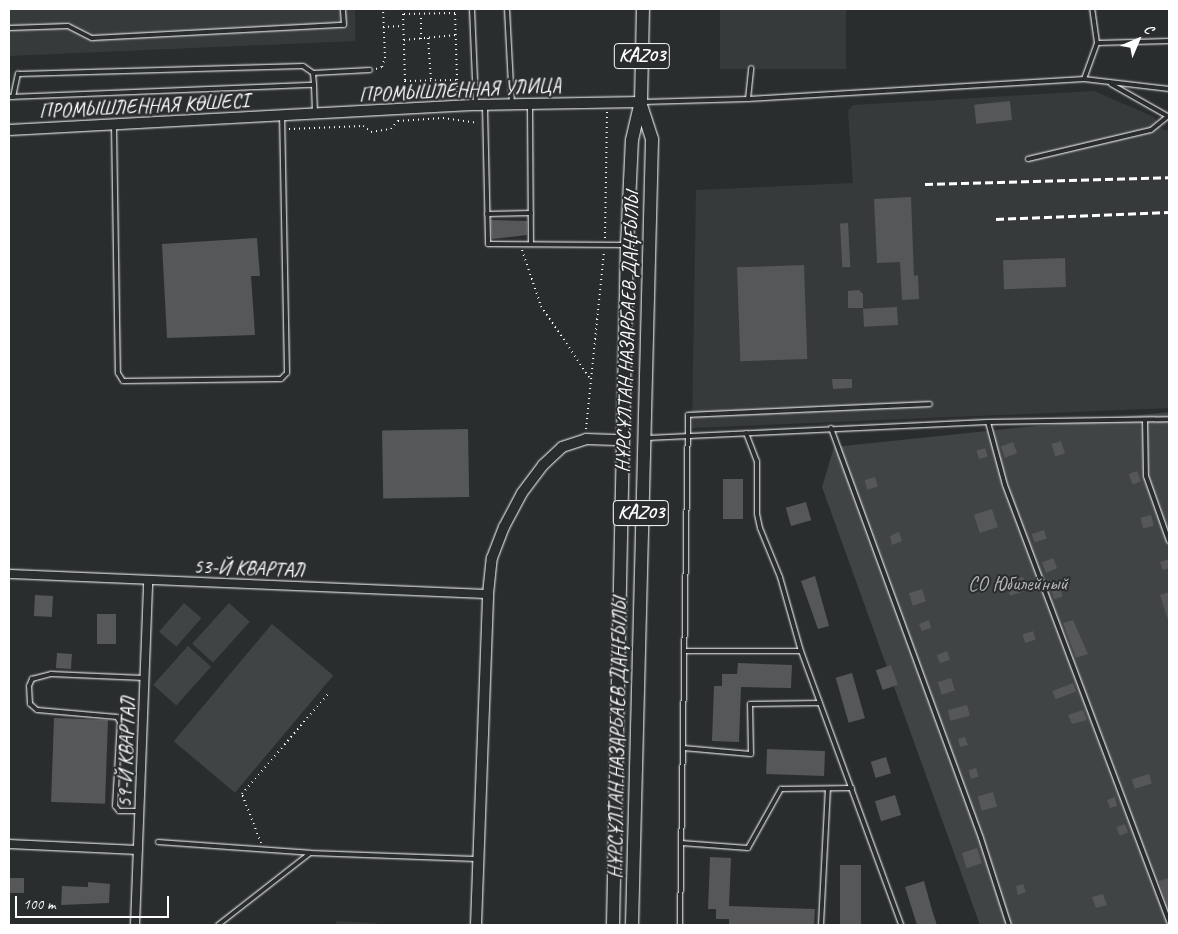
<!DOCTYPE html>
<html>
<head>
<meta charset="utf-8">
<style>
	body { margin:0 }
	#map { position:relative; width:1178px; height:934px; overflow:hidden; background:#2a2d2e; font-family:Caveat,sans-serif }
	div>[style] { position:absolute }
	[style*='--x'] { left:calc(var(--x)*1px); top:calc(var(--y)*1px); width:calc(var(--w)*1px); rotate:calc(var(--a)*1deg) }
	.built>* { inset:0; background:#373a3b; transform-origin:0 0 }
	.green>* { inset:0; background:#414445; transform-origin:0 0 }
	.building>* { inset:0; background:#555758; transform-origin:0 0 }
	.path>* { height:2px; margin-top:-1px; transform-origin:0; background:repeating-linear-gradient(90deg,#fff 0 1px,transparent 0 5px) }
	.roads { filter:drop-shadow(0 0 1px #fff) drop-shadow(0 0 1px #fff) }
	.service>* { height:4px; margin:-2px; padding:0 2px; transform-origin:2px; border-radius:2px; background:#2a2d2e }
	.minor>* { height:8px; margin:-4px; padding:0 4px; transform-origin:4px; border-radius:4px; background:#2a2d2e }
	.tertiary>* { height:10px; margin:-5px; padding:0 5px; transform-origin:5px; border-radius:5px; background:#2a2d2e }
	.primary>* { height:12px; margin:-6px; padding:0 6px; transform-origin:6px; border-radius:6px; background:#2a2d2e }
	.rail>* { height:3px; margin-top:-1.5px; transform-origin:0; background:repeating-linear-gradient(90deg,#fff 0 8px,transparent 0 12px) }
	span { translate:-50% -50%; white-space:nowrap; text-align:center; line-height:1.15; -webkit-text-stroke:4px #2a2d2e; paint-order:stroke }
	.shield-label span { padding:1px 4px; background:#2a2d2e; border:1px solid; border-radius:4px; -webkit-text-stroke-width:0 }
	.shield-label { font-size:19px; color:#fff; font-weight:700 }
	.street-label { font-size:20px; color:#fff }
	.park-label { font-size:20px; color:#b3b4b5 }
	.frame { position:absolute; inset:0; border:10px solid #fff; pointer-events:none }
	.north { position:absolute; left:1113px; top:15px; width:50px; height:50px; -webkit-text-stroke:4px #2a2d2e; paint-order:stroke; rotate:45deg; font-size:14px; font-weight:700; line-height:20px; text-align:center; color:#fff }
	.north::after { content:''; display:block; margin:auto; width:18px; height:22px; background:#fff; clip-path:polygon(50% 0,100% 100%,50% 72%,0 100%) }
	.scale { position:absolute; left:15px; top:896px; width:154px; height:22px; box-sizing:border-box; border:2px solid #fff; border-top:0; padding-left:6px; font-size:15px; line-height:18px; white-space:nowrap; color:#fff; -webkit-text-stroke:4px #2a2d2e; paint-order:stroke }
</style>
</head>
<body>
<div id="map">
	<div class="built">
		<i style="clip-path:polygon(9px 9px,355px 9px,355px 41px,9px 56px)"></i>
		<i style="left:720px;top:9px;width:126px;height:60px"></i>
		<i style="clip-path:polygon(1094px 91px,1154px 117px,1161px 129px,1169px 131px,1169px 408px,692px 428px,696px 190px,853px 183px,848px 111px,853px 105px)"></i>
		<i style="clip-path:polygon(336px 921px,377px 923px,376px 925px,336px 925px)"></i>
	</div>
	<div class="green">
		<i style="clip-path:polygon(1169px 412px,1169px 925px,980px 925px,822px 487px,834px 447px)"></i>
		<i style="left:184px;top:603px;width:23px;height:38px;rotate:41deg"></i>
		<i style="left:229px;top:603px;width:28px;height:55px;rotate:42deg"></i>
		<i style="left:272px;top:624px;width:80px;height:153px;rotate:40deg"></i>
		<i style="left:188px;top:646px;width:31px;height:52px;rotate:42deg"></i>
	</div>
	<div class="building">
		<i style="left:1010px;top:101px;width:19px;height:36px;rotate:84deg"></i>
		<i style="clip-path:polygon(911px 197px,914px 276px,918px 275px,919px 299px,902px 300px,900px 262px,877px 263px,874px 199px)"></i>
		<i style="clip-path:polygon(491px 220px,527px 221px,527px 235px,492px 239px)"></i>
		<i style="left:848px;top:223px;width:44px;height:8px;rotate:87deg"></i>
		<i style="clip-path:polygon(257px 238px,260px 276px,251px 276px,255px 335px,167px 338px,162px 244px)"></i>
		<i style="left:1065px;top:258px;width:29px;height:62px;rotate:88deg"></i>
		<i style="left:804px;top:265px;width:94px;height:67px;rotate:88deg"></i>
		<i style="clip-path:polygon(859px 290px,863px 294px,863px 308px,848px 308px,848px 291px)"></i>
		<i style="left:897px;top:307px;width:18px;height:34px;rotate:87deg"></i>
		<i style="clip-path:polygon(832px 379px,852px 379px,852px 388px,833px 389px)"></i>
		<i style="left:468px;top:429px;width:68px;height:86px;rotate:89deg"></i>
		<i style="left:1061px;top:441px;width:13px;height:10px;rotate:72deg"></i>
		<i style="left:1013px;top:442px;width:12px;height:13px;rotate:70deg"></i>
		<i style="left:985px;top:448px;width:9px;height:9px;rotate:72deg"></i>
		<i style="left:1137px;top:471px;width:11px;height:9px;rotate:68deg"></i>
		<i style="left:875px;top:477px;width:10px;height:11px;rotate:73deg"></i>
		<i style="left:723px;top:479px;width:20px;height:40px"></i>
		<i style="left:806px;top:502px;width:19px;height:21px;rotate:74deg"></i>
		<i style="left:992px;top:509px;width:19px;height:19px;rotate:72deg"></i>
		<i style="left:1151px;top:515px;width:11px;height:11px;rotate:75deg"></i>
		<i style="left:1044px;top:530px;width:9px;height:13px;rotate:72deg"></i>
		<i style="clip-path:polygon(899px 532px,902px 541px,892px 545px,890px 536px)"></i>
		<i style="left:1053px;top:558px;width:11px;height:12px;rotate:68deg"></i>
		<i style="clip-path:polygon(1169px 559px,1169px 568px,1163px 570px,1160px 562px)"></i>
		<i style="clip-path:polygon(815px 576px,829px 626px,818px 629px,801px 581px)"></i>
		<i style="left:1023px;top:577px;width:14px;height:18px;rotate:73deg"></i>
		<i style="left:1060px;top:588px;width:9px;height:9px;rotate:72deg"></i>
		<i style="left:922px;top:589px;width:13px;height:14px;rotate:72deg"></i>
		<i style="clip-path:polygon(1169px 592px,1169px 620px,1168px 620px,1160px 595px)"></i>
		<i style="left:35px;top:595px;width:18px;height:21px;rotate:3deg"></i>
		<i style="left:97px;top:614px;width:19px;height:30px"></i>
		<i style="clip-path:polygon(929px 620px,931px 628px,922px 631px,919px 624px)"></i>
		<i style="clip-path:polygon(1073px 620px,1088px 654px,1076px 658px,1063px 623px)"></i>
		<i style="left:1033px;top:631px;width:9px;height:11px;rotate:72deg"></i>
		<i style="left:947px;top:651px;width:9px;height:11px;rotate:69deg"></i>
		<i style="left:57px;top:653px;width:15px;height:15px;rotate:4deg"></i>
		<i style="clip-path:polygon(738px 663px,792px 665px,791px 688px,741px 687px,739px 742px,712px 741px,714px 686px,722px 686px,722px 674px,737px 674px)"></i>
		<i style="left:891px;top:665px;width:21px;height:16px;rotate:71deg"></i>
		<i style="left:852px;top:673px;width:47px;height:17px;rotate:74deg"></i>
		<i style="left:951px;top:678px;width:13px;height:14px;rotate:72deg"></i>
		<i style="left:1073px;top:683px;width:9px;height:22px;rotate:69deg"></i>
		<i style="left:967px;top:705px;width:11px;height:20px;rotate:75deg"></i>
		<i style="clip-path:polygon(1083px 710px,1087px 720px,1072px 724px,1068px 715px)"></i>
		<i style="left:54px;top:718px;width:54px;height:84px;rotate:2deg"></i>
		<i style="clip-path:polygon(965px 737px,968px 745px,960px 747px,958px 739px)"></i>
		<i style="left:767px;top:749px;width:58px;height:25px;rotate:2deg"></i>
		<i style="left:886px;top:757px;width:17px;height:16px;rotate:73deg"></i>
		<i style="left:976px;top:768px;width:9px;height:8px;rotate:72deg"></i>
		<i style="left:1149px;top:774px;width:10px;height:18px;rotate:73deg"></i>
		<i style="left:993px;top:792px;width:15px;height:16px;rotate:74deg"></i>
		<i style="left:895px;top:795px;width:21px;height:21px;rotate:73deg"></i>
		<i style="clip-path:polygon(1115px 797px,1117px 806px,1110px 808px,1107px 800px)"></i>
		<i style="left:1125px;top:824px;width:9px;height:9px;rotate:69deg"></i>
		<i style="left:977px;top:848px;width:16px;height:16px;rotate:72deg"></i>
		<i style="clip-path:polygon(710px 857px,731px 858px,729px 906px,815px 909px,814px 925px,729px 925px,729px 919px,716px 919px,716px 909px,708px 909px)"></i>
		<i style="left:840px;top:865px;width:21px;height:60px"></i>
		<i style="left:9px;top:878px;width:15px;height:15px"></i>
		<i style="clip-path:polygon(1169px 878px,1169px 907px,1168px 907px,1159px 881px)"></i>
		<i style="clip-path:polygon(924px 881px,932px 910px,937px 925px,917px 925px,905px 887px)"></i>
		<i style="clip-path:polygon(88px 882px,110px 884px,109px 903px,61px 905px,62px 886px,88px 887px)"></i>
		<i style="clip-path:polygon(1023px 884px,1026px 892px,1018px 895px,1016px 886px)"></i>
		<i style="clip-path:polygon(1103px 894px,1107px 905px,1096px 908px,1092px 897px)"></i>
	</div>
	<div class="path">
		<i style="--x:403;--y:9;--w:5;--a:90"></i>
		<i style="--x:383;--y:27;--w:20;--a:-3"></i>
		<i style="--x:428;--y:38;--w:42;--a:85.9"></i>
		<i style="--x:421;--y:39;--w:25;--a:-90"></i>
		<i style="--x:404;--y:40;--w:52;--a:-5.5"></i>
		<i style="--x:376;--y:69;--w:6;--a:-18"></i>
		<i style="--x:382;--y:67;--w:9;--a:-72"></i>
		<i style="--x:385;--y:58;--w:49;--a:-92.3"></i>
		<i style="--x:405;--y:81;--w:15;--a:90"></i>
		<i style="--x:405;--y:96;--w:4;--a:27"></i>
		<i style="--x:455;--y:96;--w:4;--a:-63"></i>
		<i style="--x:457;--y:92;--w:12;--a:-90"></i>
		<i style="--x:457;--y:80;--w:67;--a:-91.7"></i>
		<i style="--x:455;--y:13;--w:52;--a:178.9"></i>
		<i style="--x:403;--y:14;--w:67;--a:88.3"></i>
		<i style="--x:405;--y:81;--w:52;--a:-1.1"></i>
		<i style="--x:289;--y:129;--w:74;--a:-2.3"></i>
		<i style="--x:363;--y:126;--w:10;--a:37"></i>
		<i style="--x:371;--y:132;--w:20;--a:-9"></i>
		<i style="--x:391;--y:129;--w:11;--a:-49"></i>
		<i style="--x:398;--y:121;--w:45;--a:-3.8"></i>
		<i style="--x:443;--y:118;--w:35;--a:8"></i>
		<i style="--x:605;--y:238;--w:126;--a:-89.1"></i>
		<i style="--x:522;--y:250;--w:59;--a:71.3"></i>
		<i style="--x:541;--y:306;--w:86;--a:55.9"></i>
		<i style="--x:586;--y:429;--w:178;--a:-84.2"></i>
		<i style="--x:261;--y:843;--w:53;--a:-111.2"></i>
		<i style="--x:242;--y:794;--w:132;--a:-49.3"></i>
	</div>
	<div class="roads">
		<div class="service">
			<i style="--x:472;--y:9;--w:96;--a:87.6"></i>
			<i style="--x:507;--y:9;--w:94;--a:87"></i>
			<i style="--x:9;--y:28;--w:59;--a:-1.9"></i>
			<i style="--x:68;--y:26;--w:27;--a:27"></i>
			<i style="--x:92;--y:38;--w:252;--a:-3"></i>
			<i style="--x:344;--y:25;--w:16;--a:-94"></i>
			<i style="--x:1097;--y:43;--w:72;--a:-1.6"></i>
			<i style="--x:313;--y:73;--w:57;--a:-3"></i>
			<i style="--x:1084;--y:79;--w:38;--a:-70"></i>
			<i style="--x:1097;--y:43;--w:34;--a:-98"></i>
			<i style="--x:1111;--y:84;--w:67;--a:29.6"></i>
			<i style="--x:9;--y:97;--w:305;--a:-2.3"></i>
			<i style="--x:314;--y:85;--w:28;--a:88"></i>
			<i style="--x:13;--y:97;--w:24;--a:-78"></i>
			<i style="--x:18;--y:74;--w:285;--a:-1.6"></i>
			<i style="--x:303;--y:66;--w:12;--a:35"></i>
			<i style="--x:313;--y:73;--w:12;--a:85"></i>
			<i style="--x:748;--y:99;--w:31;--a:-84"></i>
			<i style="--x:643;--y:102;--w:105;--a:-1.6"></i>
			<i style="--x:748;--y:99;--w:337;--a:-3.4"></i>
			<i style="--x:1084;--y:79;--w:86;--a:6.7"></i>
			<i style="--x:530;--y:105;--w:139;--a:89.6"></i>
			<i style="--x:485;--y:107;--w:137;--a:88.7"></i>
			<i style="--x:488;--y:244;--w:138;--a:0.4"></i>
			<i style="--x:114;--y:126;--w:247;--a:89.1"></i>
			<i style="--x:118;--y:373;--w:9;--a:58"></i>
			<i style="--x:123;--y:381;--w:158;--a:-0.7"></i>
			<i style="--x:281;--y:379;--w:8;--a:-45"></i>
			<i style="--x:287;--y:373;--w:256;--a:-91.1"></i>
			<i style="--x:1028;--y:159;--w:126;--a:-13.3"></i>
			<i style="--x:1151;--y:130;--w:22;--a:-39"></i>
			<i style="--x:487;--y:214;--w:44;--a:-1.3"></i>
			<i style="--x:1145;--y:420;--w:56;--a:89"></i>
			<i style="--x:1146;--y:476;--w:69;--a:70.5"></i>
			<i style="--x:988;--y:422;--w:65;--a:74.9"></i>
			<i style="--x:1005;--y:485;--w:467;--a:69.4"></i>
			<i style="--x:831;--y:428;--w:437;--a:69.9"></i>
			<i style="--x:981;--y:838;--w:91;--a:72.2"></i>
			<i style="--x:746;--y:433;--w:30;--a:69"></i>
			<i style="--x:757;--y:461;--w:53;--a:90"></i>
			<i style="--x:757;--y:514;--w:14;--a:78"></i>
			<i style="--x:760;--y:528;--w:53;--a:67.8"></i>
			<i style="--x:780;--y:577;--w:77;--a:74.2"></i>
			<i style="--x:801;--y:651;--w:292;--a:69.9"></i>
			<i style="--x:647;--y:438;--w:341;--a:-2.7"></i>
			<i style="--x:988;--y:422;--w:181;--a:-0.9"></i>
			<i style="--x:684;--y:651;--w:117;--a:0"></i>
			<i style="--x:683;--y:748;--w:68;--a:5"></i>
			<i style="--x:751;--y:754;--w:50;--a:-91.1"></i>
			<i style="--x:750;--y:704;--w:70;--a:-0.8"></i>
			<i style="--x:140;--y:811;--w:21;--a:180"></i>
			<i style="--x:119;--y:811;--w:6;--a:-129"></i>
			<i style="--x:115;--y:806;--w:84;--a:-86.6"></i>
			<i style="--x:120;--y:722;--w:6;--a:-121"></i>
			<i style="--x:117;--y:717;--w:80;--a:-175"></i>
			<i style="--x:37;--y:710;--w:9;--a:-139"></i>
			<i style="--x:30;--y:704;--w:18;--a:-93"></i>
			<i style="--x:29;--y:686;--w:8;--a:-67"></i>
			<i style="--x:32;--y:679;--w:20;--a:-15"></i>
			<i style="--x:51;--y:674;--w:93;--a:2.5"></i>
			<i style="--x:158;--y:842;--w:152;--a:4.1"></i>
			<i style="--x:681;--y:843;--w:67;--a:4.3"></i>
			<i style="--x:748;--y:848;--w:68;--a:-60.8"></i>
			<i style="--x:781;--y:789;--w:71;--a:-0.8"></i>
			<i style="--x:218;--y:925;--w:117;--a:-38"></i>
			<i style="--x:310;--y:853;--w:166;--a:2.1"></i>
			<i style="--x:680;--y:925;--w:510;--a:-89.1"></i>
			<i style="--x:688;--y:415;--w:242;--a:-2.6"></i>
			<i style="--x:821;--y:925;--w:136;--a:-87.1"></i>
		</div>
		<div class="minor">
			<i style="--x:9;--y:574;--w:479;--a:2.4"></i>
			<i style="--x:9;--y:844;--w:129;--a:2.7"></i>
			<i style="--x:135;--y:925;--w:345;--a:-87.8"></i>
		</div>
		<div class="tertiary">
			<i style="--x:9;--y:130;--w:468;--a:-3.1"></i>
			<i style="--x:476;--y:105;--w:165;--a:-1"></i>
			<i style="--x:476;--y:925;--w:331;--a:-87.9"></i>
			<i style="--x:488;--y:594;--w:36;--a:-84"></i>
			<i style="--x:492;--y:558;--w:33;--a:-69"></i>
			<i style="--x:504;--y:527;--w:38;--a:-62"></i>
			<i style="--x:522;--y:493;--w:35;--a:-53"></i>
			<i style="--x:543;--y:465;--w:26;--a:-43"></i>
			<i style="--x:562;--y:447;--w:25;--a:-18"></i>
			<i style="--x:586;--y:439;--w:37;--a:2"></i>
		</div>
		<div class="primary">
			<i style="--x:613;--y:925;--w:680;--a:-88.82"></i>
			<i style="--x:627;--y:245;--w:105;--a:-87.3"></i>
			<i style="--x:632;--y:140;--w:39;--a:-77"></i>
			<i style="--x:641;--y:102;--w:93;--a:-88.8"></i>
			<i style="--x:632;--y:925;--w:786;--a:-88.54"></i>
			<i style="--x:652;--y:139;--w:36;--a:-108"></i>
		</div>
	</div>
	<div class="rail">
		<i style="--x:925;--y:184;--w:244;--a:-1.6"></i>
		<i style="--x:996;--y:219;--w:173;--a:-2.3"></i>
	</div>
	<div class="shield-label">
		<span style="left:642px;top:56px">KАZ03</span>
		<span style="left:641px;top:513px">KАZ03</span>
	</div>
	<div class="street-label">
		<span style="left:460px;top:90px;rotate:-3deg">ПРОМЫШЛЕННАЯ УЛИЦА</span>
		<span style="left:144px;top:106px;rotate:-3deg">ПРОМЫШЛЕННАЯ КӨШЕСІ</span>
		<span style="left:627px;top:332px;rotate:-88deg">НҰРСҰЛТАН НАЗАРБАЕВ ДАҢҒЫЛЫ</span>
		<span style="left:249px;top:568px;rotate:2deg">53-Й КВАРТАЛ</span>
		<span style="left:617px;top:738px;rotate:-89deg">НҰРСҰЛТАН НАЗАРБАЕВ ДАҢҒЫЛЫ</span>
		<span style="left:126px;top:752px;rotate:-88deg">59-Й КВАРТАЛ</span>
	</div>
	<div class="park-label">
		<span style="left:1018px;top:583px">СО Юбилейный</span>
	</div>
	<div class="frame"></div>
	<div class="north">С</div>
	<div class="scale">100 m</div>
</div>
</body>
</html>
